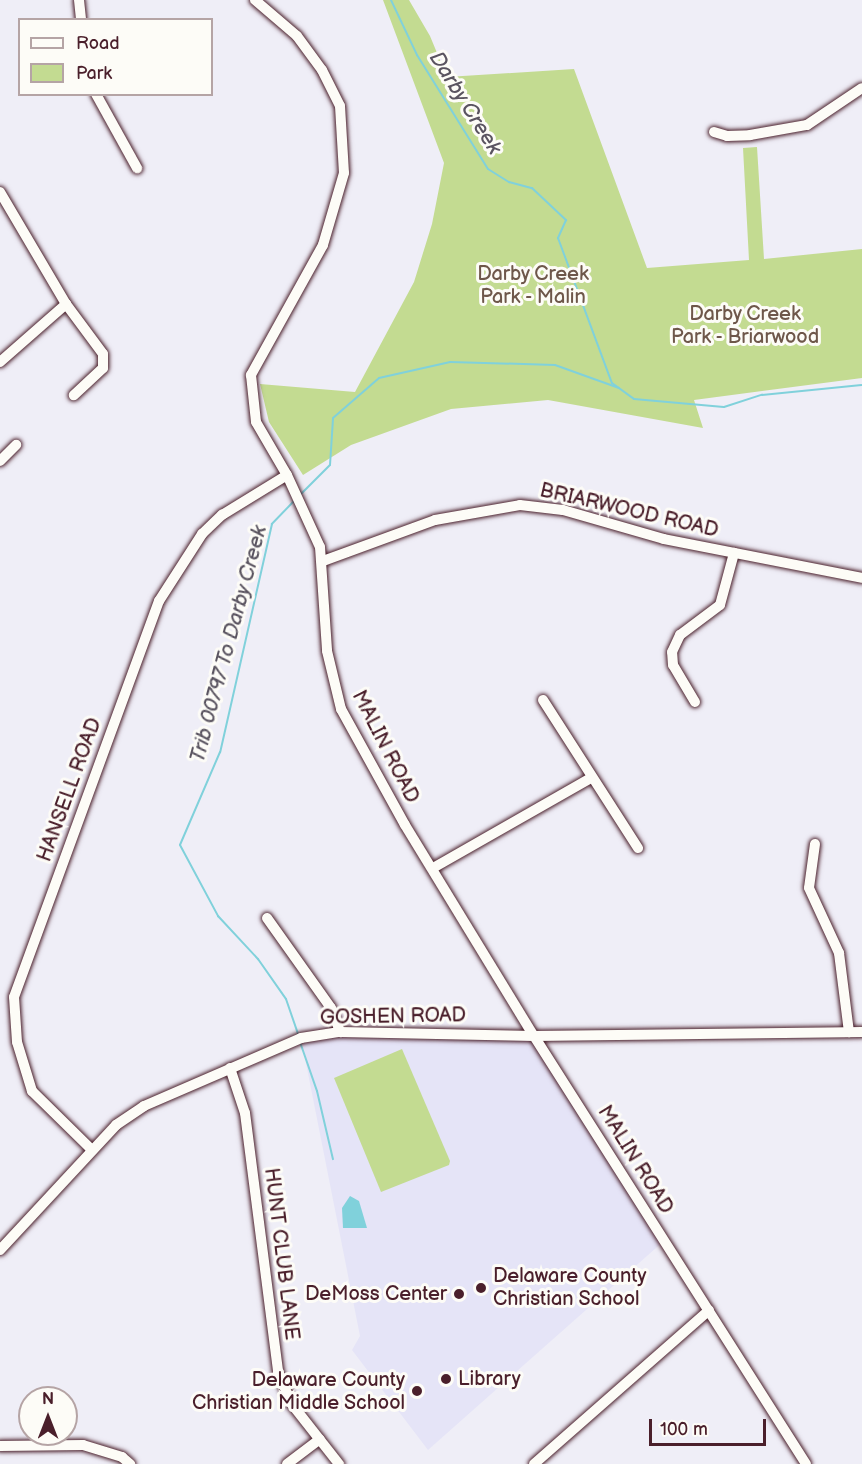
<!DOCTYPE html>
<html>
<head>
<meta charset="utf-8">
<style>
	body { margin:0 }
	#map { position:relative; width:862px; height:1464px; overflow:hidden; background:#efeef7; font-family:"Balsamiq Sans",sans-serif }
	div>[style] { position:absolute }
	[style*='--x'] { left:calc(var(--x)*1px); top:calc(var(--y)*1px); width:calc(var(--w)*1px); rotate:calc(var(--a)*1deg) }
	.built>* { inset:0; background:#e5e4f7 }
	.green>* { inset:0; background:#c3db91 }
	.water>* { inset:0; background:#80d1db }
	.stream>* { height:2px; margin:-1px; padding:0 1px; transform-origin:1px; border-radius:1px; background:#80d1db }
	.roads { filter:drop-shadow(0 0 2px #4a1f2b) drop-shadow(0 0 2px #4a1f2b) }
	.minor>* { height:10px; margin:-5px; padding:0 5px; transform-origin:5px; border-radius:5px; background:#fdfcf7 }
	.dots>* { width:16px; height:16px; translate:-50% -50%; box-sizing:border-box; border:3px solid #fdfcf7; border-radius:50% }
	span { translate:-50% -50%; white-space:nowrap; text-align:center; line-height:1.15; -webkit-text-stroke:6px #fdfcf7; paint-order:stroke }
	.park-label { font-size:20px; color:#6e574a }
	.street-label { font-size:20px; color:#4a1f2b }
	.poi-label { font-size:20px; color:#4a1f2b }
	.left { translate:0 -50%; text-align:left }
	.right { translate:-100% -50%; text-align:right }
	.water-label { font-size:21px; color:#5a5460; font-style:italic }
	.legend { position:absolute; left:18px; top:18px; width:195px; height:78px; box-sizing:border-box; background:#fdfcf7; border:2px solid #b5a4a5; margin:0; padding:8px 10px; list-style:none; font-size:18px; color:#4a1f2b }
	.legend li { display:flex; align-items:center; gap:12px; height:30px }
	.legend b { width:30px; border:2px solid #b5a4a5 }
	.north { position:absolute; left:18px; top:1386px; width:60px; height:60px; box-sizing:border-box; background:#fdfcf7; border:2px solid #b5a4a5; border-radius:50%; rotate:0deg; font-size:16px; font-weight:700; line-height:24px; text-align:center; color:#4a1f2b }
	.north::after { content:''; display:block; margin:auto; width:21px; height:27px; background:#4a1f2b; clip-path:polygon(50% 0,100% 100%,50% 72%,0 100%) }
	.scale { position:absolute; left:649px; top:1419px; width:117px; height:27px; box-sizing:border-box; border:3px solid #4a1f2b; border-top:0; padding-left:8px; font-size:18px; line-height:21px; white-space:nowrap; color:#4a1f2b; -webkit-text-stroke:4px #fdfcf7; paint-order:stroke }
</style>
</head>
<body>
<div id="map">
	<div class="built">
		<i style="clip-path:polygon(319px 1034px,534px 1036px,665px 1240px,428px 1450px,352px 1350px,360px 1336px,301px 1038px)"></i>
	</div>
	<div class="green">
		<i style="clip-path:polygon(383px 0,409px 0,430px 36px,447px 77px,574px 69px,647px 268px,749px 260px,743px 148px,757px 147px,764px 259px,862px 249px,862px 378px,694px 400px,703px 428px,548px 400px,451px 409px,351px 445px,303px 475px,269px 422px,260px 384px,355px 392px,414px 282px,432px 224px,444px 163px)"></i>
		<i style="clip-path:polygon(402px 1049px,450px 1161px,449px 1165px,381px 1192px,334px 1078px)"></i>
	</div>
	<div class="water">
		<i style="clip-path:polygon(350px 1196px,359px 1201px,367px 1228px,343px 1228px,342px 1208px)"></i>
	</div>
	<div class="stream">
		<i style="--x:391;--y:0;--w:61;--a:64.7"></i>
		<i style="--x:417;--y:55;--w:134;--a:58.1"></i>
		<i style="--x:488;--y:169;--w:25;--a:32"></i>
		<i style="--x:509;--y:182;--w:24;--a:15"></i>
		<i style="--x:532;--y:188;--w:47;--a:43.3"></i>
		<i style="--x:566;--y:220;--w:20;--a:114"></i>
		<i style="--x:558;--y:238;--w:155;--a:69.6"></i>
		<i style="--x:612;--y:383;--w:27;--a:36"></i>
		<i style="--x:634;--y:399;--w:90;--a:5.1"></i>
		<i style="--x:724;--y:407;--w:40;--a:-18"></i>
		<i style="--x:762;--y:395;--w:100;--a:-5.7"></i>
		<i style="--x:300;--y:495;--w:42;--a:-45"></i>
		<i style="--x:330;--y:465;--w:47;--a:-86.3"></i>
		<i style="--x:333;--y:418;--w:61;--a:-41"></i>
		<i style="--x:379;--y:378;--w:73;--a:-12.7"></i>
		<i style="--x:450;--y:362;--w:105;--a:1.6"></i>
		<i style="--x:555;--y:365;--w:68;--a:19.8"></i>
		<i style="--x:294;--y:501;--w:32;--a:134"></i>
		<i style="--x:272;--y:524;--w:234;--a:102.8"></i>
		<i style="--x:220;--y:752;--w:101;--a:113.3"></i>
		<i style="--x:180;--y:845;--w:81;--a:61.8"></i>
		<i style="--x:218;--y:916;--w:59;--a:47.1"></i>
		<i style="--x:258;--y:959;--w:49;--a:55"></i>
		<i style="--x:286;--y:999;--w:39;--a:71"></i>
		<i style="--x:300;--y:1042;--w:52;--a:70.9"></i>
		<i style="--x:317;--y:1091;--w:70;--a:76.8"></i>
	</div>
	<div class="roads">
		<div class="minor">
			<i style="--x:79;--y:0;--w:20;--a:84"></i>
			<i style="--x:255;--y:0;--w:55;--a:40.6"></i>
			<i style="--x:297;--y:36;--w:42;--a:53.7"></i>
			<i style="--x:322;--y:70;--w:40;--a:63.4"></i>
			<i style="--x:340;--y:106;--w:67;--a:86.6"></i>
			<i style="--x:344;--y:173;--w:75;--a:106.3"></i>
			<i style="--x:323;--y:245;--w:149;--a:119"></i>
			<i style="--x:251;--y:375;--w:47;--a:83.9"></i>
			<i style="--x:256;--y:422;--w:61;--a:59.7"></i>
			<i style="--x:287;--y:475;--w:79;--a:65.4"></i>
			<i style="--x:320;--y:547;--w:104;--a:86.1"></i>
			<i style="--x:327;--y:651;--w:60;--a:76.4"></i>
			<i style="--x:341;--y:709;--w:132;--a:61.1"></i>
			<i style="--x:405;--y:825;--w:247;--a:58.6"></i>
			<i style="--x:534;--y:1036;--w:507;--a:57.56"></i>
			<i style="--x:96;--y:94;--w:85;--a:61"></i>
			<i style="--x:714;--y:132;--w:14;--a:17"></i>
			<i style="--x:727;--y:136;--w:23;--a:-2"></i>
			<i style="--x:750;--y:135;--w:58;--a:-10"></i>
			<i style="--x:807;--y:125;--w:66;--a:-33.9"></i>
			<i style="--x:0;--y:192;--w:130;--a:59.5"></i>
			<i style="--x:66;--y:304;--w:62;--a:53.5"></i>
			<i style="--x:103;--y:354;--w:14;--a:90"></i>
			<i style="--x:103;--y:368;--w:40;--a:137"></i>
			<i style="--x:0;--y:362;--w:88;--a:-41.3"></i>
			<i style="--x:0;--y:461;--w:23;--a:-45"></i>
			<i style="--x:323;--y:561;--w:119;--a:-20.1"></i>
			<i style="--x:435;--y:520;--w:86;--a:-10"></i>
			<i style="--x:520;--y:505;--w:43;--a:6.6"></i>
			<i style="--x:563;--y:510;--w:105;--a:16"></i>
			<i style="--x:664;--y:539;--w:202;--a:11.1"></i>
			<i style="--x:543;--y:700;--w:176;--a:57.3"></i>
			<i style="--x:695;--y:702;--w:43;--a:-120.7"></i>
			<i style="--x:673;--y:665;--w:13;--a:-94"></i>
			<i style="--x:672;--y:652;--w:19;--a:-65"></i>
			<i style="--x:680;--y:635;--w:50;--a:-36.9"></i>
			<i style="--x:720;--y:605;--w:54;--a:-74.9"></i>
			<i style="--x:815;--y:844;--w:44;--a:97.8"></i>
			<i style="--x:809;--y:888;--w:72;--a:65.2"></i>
			<i style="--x:839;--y:953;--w:80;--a:82.8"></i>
			<i style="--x:433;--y:868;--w:182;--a:-29.7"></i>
			<i style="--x:267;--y:918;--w:110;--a:54.6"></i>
			<i style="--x:331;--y:1008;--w:26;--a:69"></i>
			<i style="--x:230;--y:1068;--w:47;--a:71.6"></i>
			<i style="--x:245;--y:1113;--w:261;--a:82.7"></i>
			<i style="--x:278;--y:1372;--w:34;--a:67"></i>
			<i style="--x:291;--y:1403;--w:78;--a:51.8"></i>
			<i style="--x:91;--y:1149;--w:83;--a:-135.5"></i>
			<i style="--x:32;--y:1091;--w:51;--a:-107"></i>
			<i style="--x:17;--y:1042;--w:45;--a:-93.8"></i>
			<i style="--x:14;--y:997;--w:422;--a:-69.9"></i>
			<i style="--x:159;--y:601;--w:80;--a:-57.3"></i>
			<i style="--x:202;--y:534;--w:28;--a:-44"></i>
			<i style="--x:222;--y:515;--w:76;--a:-31.6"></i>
			<i style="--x:0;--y:1250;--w:171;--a:-47.1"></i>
			<i style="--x:116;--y:1125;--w:34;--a:-34"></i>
			<i style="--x:144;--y:1106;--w:171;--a:-23.4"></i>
			<i style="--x:301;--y:1038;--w:39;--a:-9"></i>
			<i style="--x:340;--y:1032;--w:194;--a:1.2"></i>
			<i style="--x:534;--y:1036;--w:328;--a:-0.7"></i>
			<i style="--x:0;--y:1446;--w:83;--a:-0.7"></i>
			<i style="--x:83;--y:1445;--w:41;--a:17.1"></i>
			<i style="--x:122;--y:1457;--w:11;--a:41"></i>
			<i style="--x:287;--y:1464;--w:41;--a:-37.1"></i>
			<i style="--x:534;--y:1464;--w:233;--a:-41.3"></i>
		</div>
	</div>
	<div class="dots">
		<i style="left:481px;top:1288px;background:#4a1f2b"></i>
		<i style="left:459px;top:1294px;background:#4a1f2b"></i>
		<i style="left:446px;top:1379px;background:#4a1f2b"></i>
		<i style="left:417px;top:1391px;background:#4a1f2b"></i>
	</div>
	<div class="park-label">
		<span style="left:533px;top:286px">Darby Creek<br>Park - Malin</span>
		<span style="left:745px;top:326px">Darby Creek<br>Park - Briarwood</span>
	</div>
	<div class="street-label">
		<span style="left:629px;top:511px;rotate:13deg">BRIARWOOD ROAD</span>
		<span style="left:385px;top:747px;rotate:63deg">MALIN ROAD</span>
		<span style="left:70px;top:790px;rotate:-70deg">HANSELL ROAD</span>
		<span style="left:393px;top:1017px;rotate:-1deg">GOSHEN ROAD</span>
		<span style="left:635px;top:1160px;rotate:58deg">MALIN ROAD</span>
		<span style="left:281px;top:1254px;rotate:83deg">HUNT CLUB LANE</span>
	</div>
	<div class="poi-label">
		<span class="left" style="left:493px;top:1288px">Delaware County<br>Christian School</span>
		<span class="right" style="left:447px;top:1294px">DeMoss Center</span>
		<span class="left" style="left:458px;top:1379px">Library</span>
		<span class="right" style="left:405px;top:1392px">Delaware County<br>Christian Middle School</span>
	</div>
	<div class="water-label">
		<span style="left:465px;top:103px;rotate:58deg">Darby Creek</span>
		<span style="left:229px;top:644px;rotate:-75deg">Trib 00797 To Darby Creek</span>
	</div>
	<ul class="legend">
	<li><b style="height:8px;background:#fdfcf7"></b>Road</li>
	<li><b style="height:16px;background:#c3db91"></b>Park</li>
	</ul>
	<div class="north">N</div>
	<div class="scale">100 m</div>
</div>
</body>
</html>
